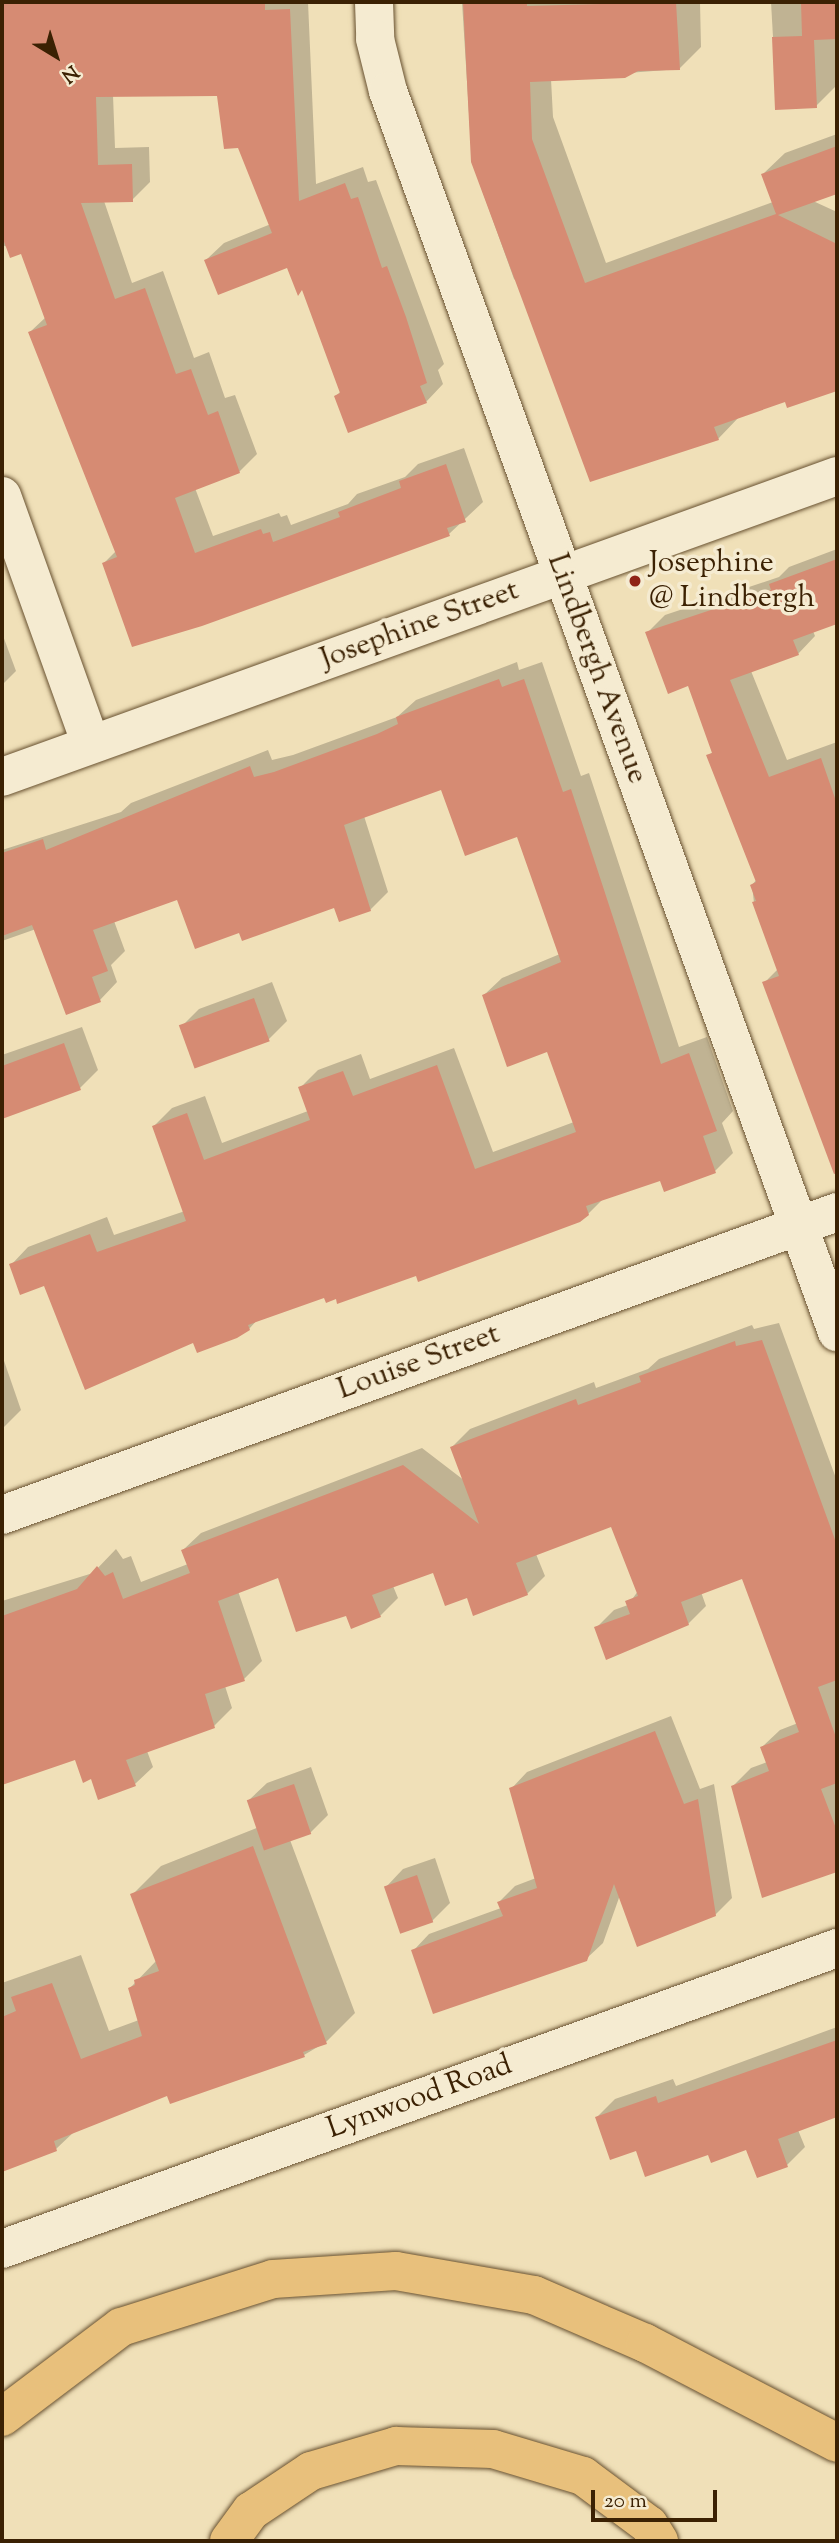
<!DOCTYPE html>
<html>
<head>
<meta charset="utf-8">
<style>
	body { margin:0 }
	#map { position:relative; width:839px; height:2543px; overflow:hidden; background:#f0e0b8; font-family:"Sorts Mill Goudy",serif }
	div>[style] { position:absolute }
	[style*='--x'] { left:calc(var(--x)*1px); top:calc(var(--y)*1px); width:calc(var(--w)*1px); rotate:calc(var(--a)*1deg) }
	.shadow>* { inset:0; background:#0003 }
	.building>* { inset:0; background:#d68b73; transform-origin:0 0 }
	.roads { filter:drop-shadow(0 0 2px #685130) drop-shadow(0 0 2px #685130) }
	.minor>* { height:38px; margin:-19px; padding:0 19px; transform-origin:19px; border-radius:19px; background:#f5ebd1 }
	.highway>* { height:38px; margin:-19px; padding:0 19px; transform-origin:19px; border-radius:19px; background:#e8c07c }
	.dots>* { width:19px; height:19px; translate:-50% -50%; box-sizing:border-box; border:4px solid #f5ebd1; border-radius:50% }
	span { translate:-50% -50%; white-space:nowrap; text-align:center; line-height:1.15; -webkit-text-stroke:7px #f5ebd1; paint-order:stroke }
	.poi-label { font-size:30px; color:#3b2103 }
	.left { translate:0 -50%; text-align:left }
	.street-label { font-size:30px; color:#3b2103 }
	.frame { position:absolute; inset:0; border:4px solid #3b2103; pointer-events:none }
	.north { position:absolute; left:21px; top:21px; width:70px; height:70px; -webkit-text-stroke:5px #f5ebd1; paint-order:stroke; rotate:142deg; font-size:19px; font-weight:700; line-height:28px; text-align:center; color:#3b2103 }
	.north::after { content:''; display:block; margin:auto; width:24px; height:32px; background:#3b2103; clip-path:polygon(50% 0,100% 100%,50% 72%,0 100%) }
	.scale { position:absolute; left:591px; top:2490px; width:126px; height:32px; box-sizing:border-box; border:4px solid #3b2103; border-top:0; padding-left:9px; font-size:21px; line-height:24px; white-space:nowrap; color:#3b2103; -webkit-text-stroke:5px #f5ebd1; paint-order:stroke }
</style>
</head>
<body>
<div id="map">
	<div class="shadow">
		<i style="clip-path:polygon(2px 2px,308px 2px,316px 184px,363px 167px,368px 182px,376px 180px,444px 364px,438px 370px,443px 384px,426px 402px,336px 396px,341px 391px,304px 288px,288px 266px,206px 260px,224px 243px,271px 224px,218px 94px,113px 95px,115px 148px,149px 147px,150px 182px,132px 200px,104px 201px,132px 283px,163px 271px,194px 358px,209px 352px,225px 398px,235px 395px,257px 454px,239px 472px,195px 488px,213px 536px,279px 513px,281px 517px,287px 515px,291px 525px,348px 504px,357px 494px,405px 477px,418px 464px,464px 448px,483px 502px,449px 534px,202px 625px,104px 563px,116px 551px,30px 332px,46px 317px,22px 252px,2px 245px)"></i>
		<i style="clip-path:polygon(462px 2px,700px 2px,701px 47px,679px 69px,551px 79px,553px 117px,606px 263px,773px 202px,763px 174px,785px 153px,837px 134px,837px 192px,813px 201px,837px 212px,837px 390px,788px 406px,786px 400px,740px 416px,718px 439px,514px 279px,472px 162px)"></i>
		<i style="clip-path:polygon(771px 2px,837px 2px,837px 85px,816px 106px,777px 108px)"></i>
		<i style="clip-path:polygon(837px 549px,837px 622px,813px 631px,815px 636px,798px 654px,751px 671px,787px 760px,837px 742px,837px 1130px,821px 1136px,764px 983px,778px 969px,754px 903px,752px 885px,757px 879px,708px 756px,714px 751px,689px 684px,648px 632px,665px 615px,779px 577px,789px 567px)"></i>
		<i style="clip-path:polygon(2px 633px,16px 671px,2px 685px)"></i>
		<i style="clip-path:polygon(517px 662px,519px 670px,542px 662px,581px 776px,589px 773px,679px 1047px,707px 1037px,733px 1111px,722px 1123px,733px 1153px,715px 1171px,661px 1179px,603px 1199px,588px 1214px,417px 1274px,337px 1297px,325px 1295px,258px 1319px,249px 1329px,194px 1340px,45px 1284px,11px 1265px,28px 1247px,107px 1217px,114px 1235px,185px 1211px,154px 1126px,172px 1108px,205px 1096px,222px 1143px,308px 1111px,300px 1088px,318px 1070px,361px 1054px,370px 1079px,454px 1048px,493px 1152px,574px 1122px,548px 1050px,484px 995px,502px 978px,560px 954px,518px 834px,442px 788px,364px 816px,388px 892px,370px 910px,335px 906px,240px 931px,178px 897px,114px 921px,125px 951px,111px 965px,117px 982px,100px 1000px,36px 929px,2px 941px,2px 850px,121px 812px,131px 803px,268px 750px,272px 760px,293px 755px,397px 717px,416px 700px)"></i>
		<i style="clip-path:polygon(272px 982px,287px 1021px,269px 1039px,181px 1027px,199px 1009px)"></i>
		<i style="clip-path:polygon(82px 1027px,98px 1070px,80px 1088px,2px 1117px,2px 1055px)"></i>
		<i style="clip-path:polygon(779px 1323px,837px 1481px,837px 1870px,764px 1896px,733px 1786px,751px 1768px,767px 1762px,762px 1747px,780px 1730px,798px 1723px,743px 1577px,701px 1592px,706px 1606px,688px 1624px,596px 1628px,614px 1610px,628px 1605px,638px 1591px,612px 1525px,536px 1554px,545px 1576px,527px 1594px,468px 1596px,434px 1571px,393px 1586px,398px 1598px,380px 1616px,347px 1613px,279px 1576px,238px 1591px,262px 1661px,244px 1679px,225px 1686px,232px 1708px,214px 1726px,147px 1751px,153px 1767px,135px 1784px,92px 1777px,76px 1757px,2px 1783px,2px 1601px,93px 1573px,116px 1549px,123px 1559px,131px 1556px,141px 1582px,188px 1564px,183px 1550px,201px 1533px,422px 1448px,465px 1481px,452px 1447px,470px 1429px,594px 1382px,596px 1388px,648px 1369px,659px 1359px,752px 1325px,754px 1329px)"></i>
		<i style="clip-path:polygon(2px 1355px,21px 1410px,2px 1429px)"></i>
		<i style="clip-path:polygon(671px 1716px,700px 1789px,714px 1784px,732px 1898px,715px 1915px,620px 1895px,603px 1943px,586px 1959px,413px 1951px,429px 1934px,501px 1908px,499px 1902px,515px 1886px,536px 1878px,511px 1789px,527px 1772px)"></i>
		<i style="clip-path:polygon(311px 1767px,328px 1815px,310px 1833px,290px 1840px,355px 2013px,326px 2042px,304px 2055px,168px 2094px,76px 2130px,56px 2149px,2px 2170px,2px 1983px,81px 1955px,109px 2031px,139px 2020px,130px 1988px,157px 1960px,132px 1895px,161px 1866px,259px 1827px,249px 1800px,267px 1783px)"></i>
		<i style="clip-path:polygon(435px 1858px,450px 1903px,432px 1921px,386px 1887px,403px 1869px)"></i>
		<i style="clip-path:polygon(837px 2027px,837px 2116px,798px 2130px,805px 2147px,787px 2165px,747px 2148px,709px 2153px,637px 2149px,597px 2117px,615px 2099px,673px 2079px,676px 2086px)"></i>
	</div>
	<div class="building">
		<i style="clip-path:polygon(2px 2px,265px 2px,265px 10px,290px 9px,299px 201px,345px 183px,351px 199px,358px 197px,382px 268px,387px 266px,406px 317px,427px 383px,420px 386px,427px 403px,348px 433px,334px 396px,340px 393px,302px 290px,298px 296px,287px 268px,218px 295px,204px 260px,272px 233px,238px 148px,224px 149px,217px 96px,96px 97px,98px 165px,132px 164px,133px 202px,81px 203px,115px 299px,145px 288px,176px 374px,191px 369px,208px 415px,218px 411px,240px 473px,175px 498px,195px 553px,261px 529px,263px 534px,270px 532px,273px 542px,340px 517px,338px 512px,401px 488px,399px 481px,446px 464px,466px 522px,447px 528px,450px 536px,202px 626px,132px 647px,102px 563px,117px 557px,28px 332px,47px 325px,21px 254px,10px 258px,2px 236px)"></i>
		<i style="clip-path:polygon(463px 2px,527px 2px,527px 6px,676px 2px,680px 70px,638px 71px,625px 78px,530px 82px,532px 139px,585px 283px,776px 214px,761px 174px,837px 146px,837px 194px,778px 215px,837px 244px,837px 391px,787px 408px,785px 402px,714px 427px,719px 440px,590px 482px,471px 162px)"></i>
		<i style="clip-path:polygon(801px 2px,837px 2px,837px 39px,814px 40px,817px 108px,775px 110px,772px 37px,802px 36px)"></i>
		<i style="clip-path:polygon(837px 559px,837px 624px,793px 640px,799px 655px,730px 680px,769px 777px,821px 758px,837px 804px,837px 1173px,834px 1174px,762px 982px,779px 976px,752px 902px,756px 901px,750px 885px,756px 882px,706px 755px,712px 753px,688px 686px,668px 694px,645px 632px,771px 590px,769px 584px)"></i>
		<i style="clip-path:polygon(499px 679px,502px 687px,524px 679px,563px 792px,571px 789px,661px 1064px,689px 1053px,717px 1131px,703px 1136px,716px 1173px,664px 1192px,660px 1181px,586px 1206px,589px 1215px,580px 1222px,418px 1282px,416px 1276px,337px 1304px,336px 1299px,326px 1303px,324px 1298px,248px 1325px,250px 1330px,237px 1338px,197px 1353px,193px 1343px,85px 1390px,44px 1286px,20px 1295px,9px 1264px,90px 1234px,97px 1252px,186px 1221px,152px 1126px,187px 1113px,204px 1160px,310px 1120px,298px 1087px,343px 1071px,353px 1096px,437px 1065px,475px 1169px,576px 1132px,547px 1052px,507px 1067px,482px 995px,561px 962px,517px 837px,465px 856px,441px 790px,344px 825px,371px 911px,339px 922px,334px 908px,242px 941px,239px 933px,195px 949px,177px 900px,93px 930px,108px 971px,92px 977px,101px 1002px,66px 1015px,32px 925px,2px 936px,2px 853px,43px 839px,46px 850px,250px 766px,254px 777px,274px 772px,377px 734px,398px 724px,396px 717px)"></i>
		<i style="left:254px;top:998px;width:46px;height:80px;rotate:70deg"></i>
		<i style="clip-path:polygon(64px 1043px,81px 1090px,2px 1119px,2px 1066px)"></i>
		<i style="clip-path:polygon(762px 1340px,837px 1545px,837px 1680px,818px 1687px,837px 1740px,837px 1783px,821px 1789px,837px 1831px,837px 1872px,762px 1898px,731px 1786px,769px 1771px,760px 1747px,799px 1732px,742px 1579px,681px 1602px,689px 1625px,606px 1660px,594px 1627px,630px 1614px,625px 1601px,638px 1596px,611px 1527px,516px 1563px,528px 1595px,473px 1616px,467px 1598px,445px 1606px,433px 1573px,372px 1595px,381px 1617px,351px 1629px,346px 1616px,296px 1632px,278px 1578px,218px 1601px,245px 1681px,205px 1694px,215px 1728px,126px 1760px,136px 1786px,98px 1800px,91px 1779px,83px 1783px,75px 1760px,2px 1785px,2px 1616px,77px 1589px,97px 1566px,105px 1576px,113px 1572px,123px 1599px,190px 1573px,181px 1550px,403px 1465px,479px 1524px,450px 1447px,576px 1399px,578px 1405px,641px 1382px,639px 1376px,735px 1341px,736px 1346px)"></i>
		<i style="clip-path:polygon(655px 1731px,684px 1804px,698px 1799px,716px 1916px,637px 1947px,614px 1884px,587px 1961px,433px 2014px,411px 1950px,503px 1916px,497px 1902px,537px 1888px,509px 1788px)"></i>
		<i style="left:294px;top:1784px;width:53px;height:50px;rotate:71deg"></i>
		<i style="clip-path:polygon(253px 1846px,327px 2044px,303px 2052px,305px 2057px,170px 2104px,167px 2096px,54px 2141px,57px 2151px,2px 2172px,2px 2017px,16px 2011px,11px 1997px,52px 1983px,81px 2059px,142px 2036px,128px 1988px,135px 1985px,134px 1980px,159px 1971px,130px 1894px)"></i>
		<i style="left:417px;top:1875px;width:50px;height:35px;rotate:71deg"></i>
		<i style="clip-path:polygon(837px 2040px,837px 2117px,778px 2139px,788px 2167px,757px 2178px,746px 2150px,711px 2163px,708px 2155px,645px 2177px,636px 2151px,610px 2160px,595px 2117px,656px 2096px,658px 2103px)"></i>
	</div>
	<div class="roads">
		<div class="minor">
			<i style="--x:374;--y:2;--w:37;--a:88"></i>
			<i style="--x:375;--y:39;--w:54;--a:76"></i>
			<i style="--x:388;--y:91;--w:1320;--a:70.11"></i>
			<i style="--x:2;--y:496;--w:263;--a:70.3"></i>
			<i style="--x:2;--y:777;--w:888;--a:-19.82"></i>
			<i style="--x:2;--y:1515;--w:888;--a:-19.94"></i>
			<i style="--x:2;--y:2249;--w:888;--a:-19.82"></i>
		</div>
		<div class="highway">
			<i style="--x:2;--y:2417;--w:149;--a:-37.1"></i>
			<i style="--x:121;--y:2327;--w:159;--a:-17.5"></i>
			<i style="--x:273;--y:2279;--w:123;--a:-3.7"></i>
			<i style="--x:396;--y:2271;--w:140;--a:9.9"></i>
			<i style="--x:534;--y:2295;--w:121;--a:23.4"></i>
			<i style="--x:645;--y:2343;--w:216;--a:27.5"></i>
			<i style="--x:229;--y:2541;--w:37;--a:-54"></i>
			<i style="--x:251;--y:2511;--w:72;--a:-33.7"></i>
			<i style="--x:311;--y:2471;--w:89;--a:-16.4"></i>
			<i style="--x:396;--y:2446;--w:97;--a:1.8"></i>
			<i style="--x:493;--y:2449;--w:94;--a:16.7"></i>
			<i style="--x:583;--y:2476;--w:82;--a:36.6"></i>
			<i style="--x:649;--y:2525;--w:19;--a:58"></i>
		</div>
	</div>
	<div class="dots">
		<i style="left:635px;top:581px;background:#8f2418"></i>
	</div>
	<div class="poi-label">
		<span class="left" style="left:649px;top:581px">Josephine<br>@ Lindbergh</span>
	</div>
	<div class="street-label">
		<span style="left:420px;top:626px;rotate:-20deg">Josephine Street</span>
		<span style="left:596px;top:669px;rotate:70deg">Lindbergh Avenue</span>
		<span style="left:419px;top:1363px;rotate:-20deg">Louise Street</span>
		<span style="left:420px;top:2098px;rotate:-20deg">Lynwood Road</span>
	</div>
	<div class="frame"></div>
	<div class="north">N</div>
	<div class="scale">20 m</div>
</div>
</body>
</html>
